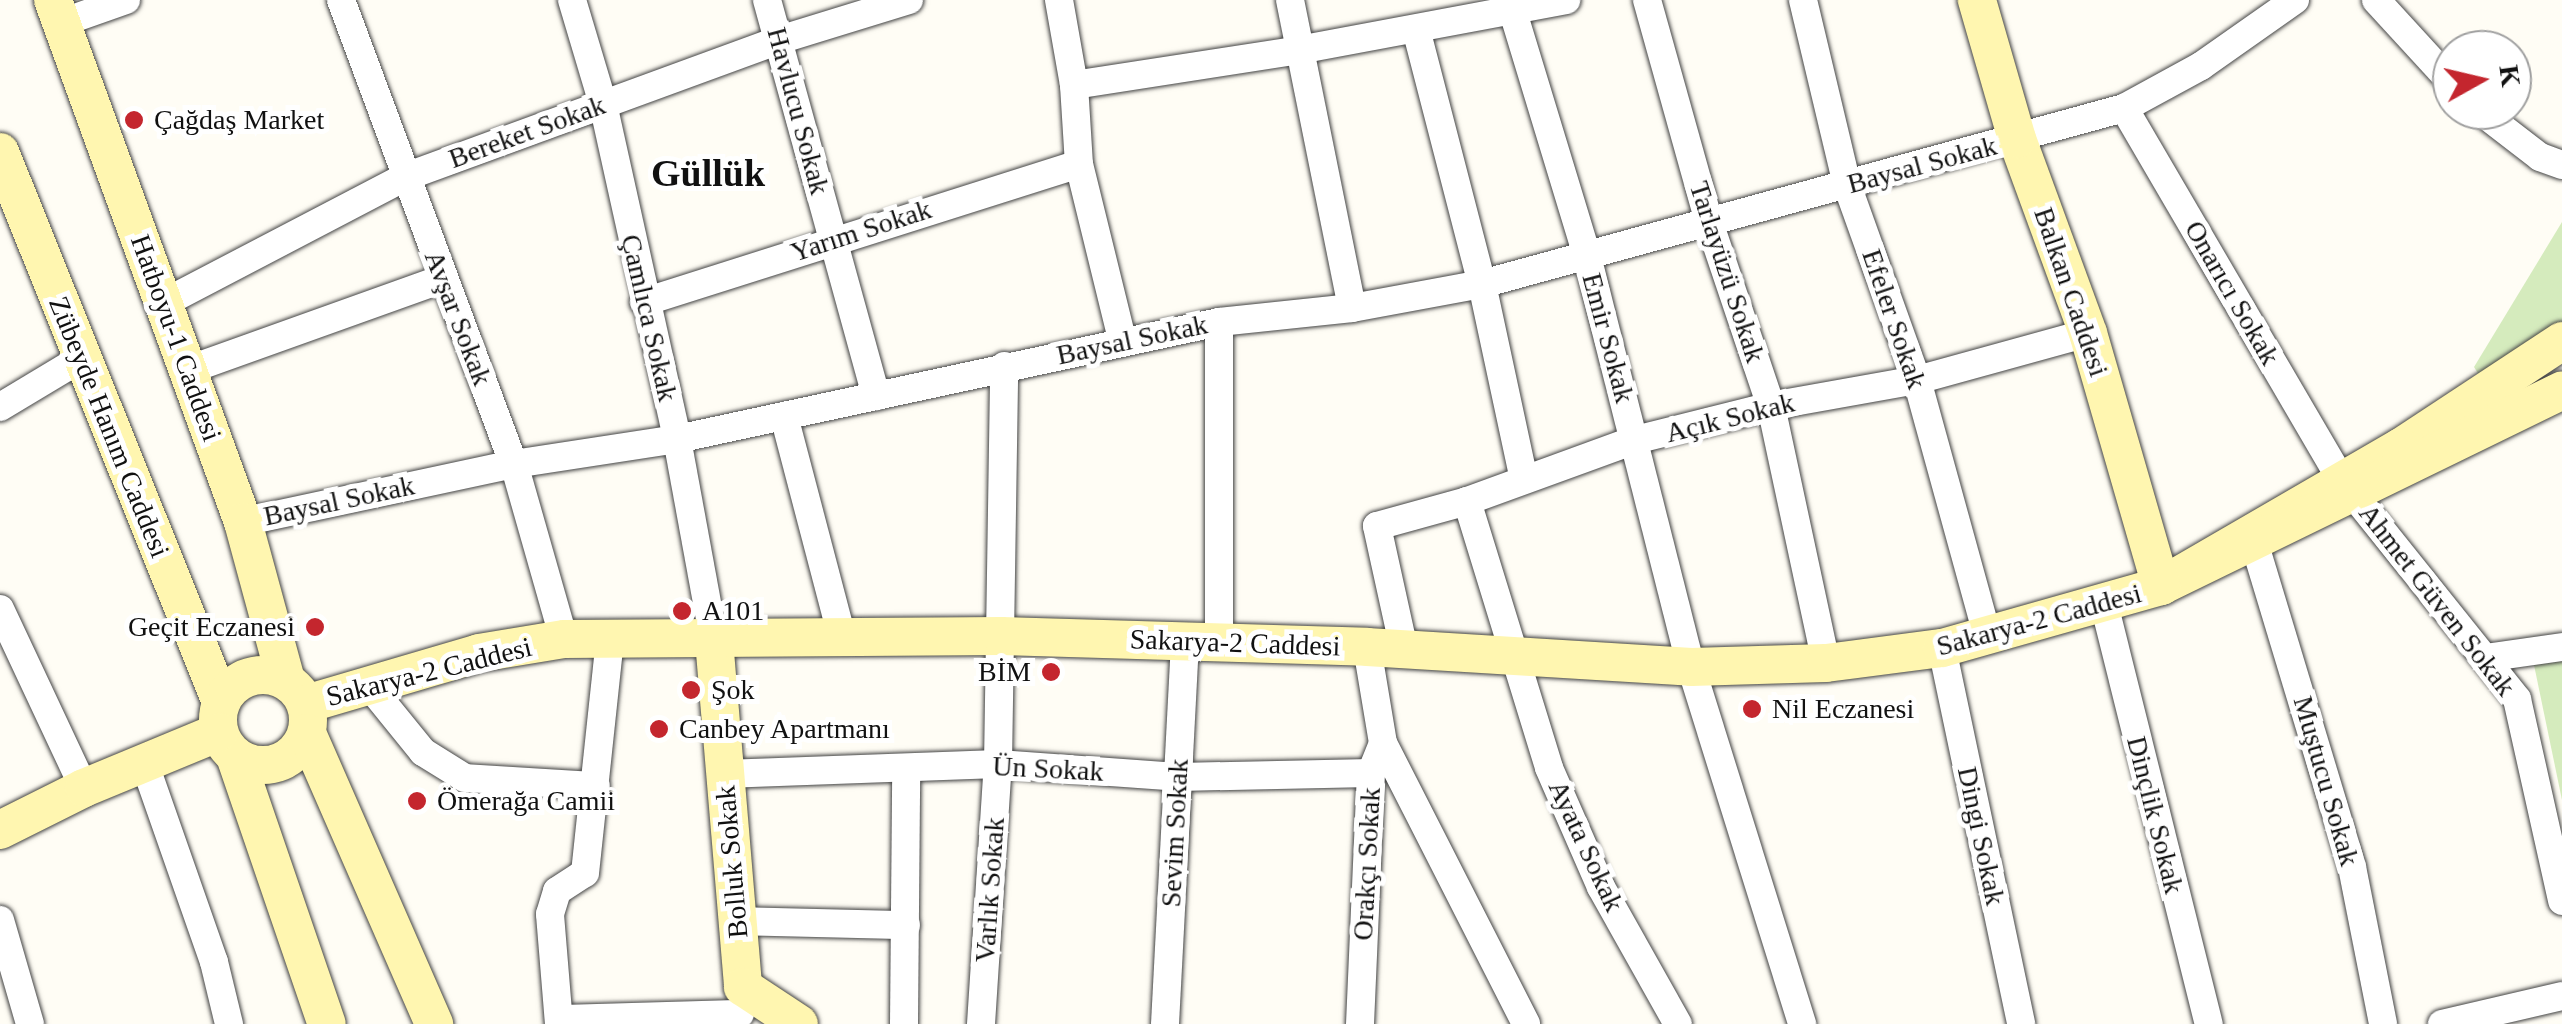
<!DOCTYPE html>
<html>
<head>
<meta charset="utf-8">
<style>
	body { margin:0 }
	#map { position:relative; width:2562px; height:1024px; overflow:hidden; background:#fffdf5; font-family:Georgia,serif }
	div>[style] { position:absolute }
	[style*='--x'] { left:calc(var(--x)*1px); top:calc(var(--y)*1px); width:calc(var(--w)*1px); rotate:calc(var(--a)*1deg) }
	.green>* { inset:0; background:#d5ebbd }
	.roads { filter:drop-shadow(0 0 2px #444) drop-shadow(0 0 2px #444) }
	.minor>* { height:28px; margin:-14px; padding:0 14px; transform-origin:14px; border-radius:14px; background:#fff }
	.secondary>* { height:38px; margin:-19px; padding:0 19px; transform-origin:19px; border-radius:19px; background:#fff6b0 }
	.secondary>.ring { margin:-19px; padding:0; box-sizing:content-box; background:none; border:38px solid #fff6b0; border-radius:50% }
	.dots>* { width:28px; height:28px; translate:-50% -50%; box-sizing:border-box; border:5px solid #fff; border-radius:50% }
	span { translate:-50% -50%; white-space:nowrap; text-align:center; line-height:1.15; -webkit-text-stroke:10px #fff; paint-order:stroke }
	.street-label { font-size:28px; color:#111 }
	.poi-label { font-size:28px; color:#111 }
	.left { translate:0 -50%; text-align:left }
	.right { translate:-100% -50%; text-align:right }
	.district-label { font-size:38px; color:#111; font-weight:700 }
	.north { position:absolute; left:2432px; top:30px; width:100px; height:100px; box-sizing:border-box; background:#fff; border:2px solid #a0a0a0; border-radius:50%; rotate:82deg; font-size:28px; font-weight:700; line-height:40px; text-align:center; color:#111 }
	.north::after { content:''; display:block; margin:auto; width:35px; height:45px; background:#c4262e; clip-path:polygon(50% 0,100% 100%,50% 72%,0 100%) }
</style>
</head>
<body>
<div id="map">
	<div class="green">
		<i style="clip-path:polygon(2562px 222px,2562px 325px,2479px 375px,2474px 367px)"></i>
		<i style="clip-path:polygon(2562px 661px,2562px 800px,2534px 665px)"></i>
	</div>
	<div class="roads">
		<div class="minor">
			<i style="--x:341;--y:0;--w:495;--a:69.6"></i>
			<i style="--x:514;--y:464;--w:182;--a:74.1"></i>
			<i style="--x:572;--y:0;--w:109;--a:73.4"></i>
			<i style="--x:603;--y:104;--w:343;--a:77.5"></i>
			<i style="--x:677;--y:439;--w:204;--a:79.6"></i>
			<i style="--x:767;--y:0;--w:411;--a:74.6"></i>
			<i style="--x:1059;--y:0;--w:86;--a:80"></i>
			<i style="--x:1074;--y:85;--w:79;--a:86.4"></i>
			<i style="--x:1079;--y:164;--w:184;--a:76.2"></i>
			<i style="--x:1290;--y:0;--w:314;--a:78.6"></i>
			<i style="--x:1647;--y:0;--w:230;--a:74.4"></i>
			<i style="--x:1709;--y:222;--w:194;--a:71.4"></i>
			<i style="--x:1771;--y:406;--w:263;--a:77.9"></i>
			<i style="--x:1803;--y:0;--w:190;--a:76.6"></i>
			<i style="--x:1847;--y:185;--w:207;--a:70.3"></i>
			<i style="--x:1917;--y:380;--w:267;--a:74.6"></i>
			<i style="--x:2376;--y:0;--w:113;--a:47.5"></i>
			<i style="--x:1513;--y:12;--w:255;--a:73.1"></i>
			<i style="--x:1587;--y:256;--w:424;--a:75.8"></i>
			<i style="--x:1691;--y:667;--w:374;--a:72.7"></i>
			<i style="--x:61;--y:23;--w:69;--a:-19.5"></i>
			<i style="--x:1416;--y:29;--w:263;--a:75.5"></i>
			<i style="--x:1482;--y:284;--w:200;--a:77.9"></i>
			<i style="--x:1074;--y:85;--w:228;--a:-8.8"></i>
			<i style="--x:1299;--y:50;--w:272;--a:-10.6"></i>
			<i style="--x:2124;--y:108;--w:428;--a:59.7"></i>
			<i style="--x:2340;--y:478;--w:283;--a:51.3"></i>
			<i style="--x:2517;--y:699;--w:207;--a:77.4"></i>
			<i style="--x:2479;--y:110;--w:77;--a:37.6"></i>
			<i style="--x:2540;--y:157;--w:23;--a:20"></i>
			<i style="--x:644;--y:302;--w:456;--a:-17.6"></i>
			<i style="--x:162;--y:304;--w:274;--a:-27.6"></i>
			<i style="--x:405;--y:177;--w:398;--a:-20.1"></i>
			<i style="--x:779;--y:40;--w:136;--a:-17.1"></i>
			<i style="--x:1219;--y:322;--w:321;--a:90"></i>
			<i style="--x:188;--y:370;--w:270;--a:-19.7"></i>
			<i style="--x:0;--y:407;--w:93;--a:-31"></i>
			<i style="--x:784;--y:416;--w:228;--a:75.3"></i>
			<i style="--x:1467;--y:501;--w:279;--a:72.9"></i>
			<i style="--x:1549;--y:768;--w:130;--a:66.4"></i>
			<i style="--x:1601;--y:887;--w:157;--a:60.7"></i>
			<i style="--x:243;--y:522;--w:277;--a:-12.1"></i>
			<i style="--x:514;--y:464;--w:165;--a:-8.7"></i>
			<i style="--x:677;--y:439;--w:554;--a:-12.18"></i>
			<i style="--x:1219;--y:322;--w:134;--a:-6"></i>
			<i style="--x:1352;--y:308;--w:132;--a:-10.5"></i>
			<i style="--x:1482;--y:284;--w:666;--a:-15.33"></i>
			<i style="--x:2124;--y:108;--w:88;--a:-28.6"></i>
			<i style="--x:2201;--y:66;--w:115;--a:-35.1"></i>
			<i style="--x:2254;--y:542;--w:339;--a:73.2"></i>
			<i style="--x:2352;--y:867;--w:160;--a:78.8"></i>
			<i style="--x:2104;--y:604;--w:433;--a:76"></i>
			<i style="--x:0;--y:609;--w:198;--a:64.9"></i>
			<i style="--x:1942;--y:648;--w:384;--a:78.1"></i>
			<i style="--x:1404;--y:649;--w:126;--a:-102.4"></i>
			<i style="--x:1377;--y:526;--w:93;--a:-15.5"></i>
			<i style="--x:1467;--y:501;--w:179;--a:-20"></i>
			<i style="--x:1635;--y:440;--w:140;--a:-14"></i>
			<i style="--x:1771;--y:406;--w:148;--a:-10.1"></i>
			<i style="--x:1917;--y:380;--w:177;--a:-15.4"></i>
			<i style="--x:2485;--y:658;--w:78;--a:-8.1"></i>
			<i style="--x:367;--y:683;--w:89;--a:50.9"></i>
			<i style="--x:423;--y:752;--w:49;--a:31.8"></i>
			<i style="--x:465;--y:778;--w:131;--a:3.5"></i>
			<i style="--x:1383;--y:743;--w:315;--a:63"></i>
			<i style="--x:144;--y:762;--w:212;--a:70.7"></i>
			<i style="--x:214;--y:962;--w:64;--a:76.4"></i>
			<i style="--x:724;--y:774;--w:274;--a:-2.1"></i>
			<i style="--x:998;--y:764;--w:180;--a:4.1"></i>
			<i style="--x:1178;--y:777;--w:193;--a:-1.2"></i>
			<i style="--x:0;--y:920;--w:108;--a:73.9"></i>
			<i style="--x:737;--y:921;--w:169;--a:1.4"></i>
			<i style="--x:559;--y:1019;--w:181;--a:-1.6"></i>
			<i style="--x:559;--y:1024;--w:110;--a:-94.7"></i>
			<i style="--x:550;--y:914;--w:24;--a:-73"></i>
			<i style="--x:557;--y:891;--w:33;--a:-33"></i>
			<i style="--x:585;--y:873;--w:234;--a:-83.9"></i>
			<i style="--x:904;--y:1024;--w:254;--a:-89.5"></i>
			<i style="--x:981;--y:1024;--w:261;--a:-86.3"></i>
			<i style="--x:998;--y:764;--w:398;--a:-89.1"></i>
			<i style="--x:1165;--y:1024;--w:382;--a:-87"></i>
			<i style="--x:1360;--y:1024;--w:251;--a:-87.5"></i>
			<i style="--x:1371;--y:773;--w:32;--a:-68"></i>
			<i style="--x:1383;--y:743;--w:97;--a:-99.5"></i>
			<i style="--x:2442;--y:1024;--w:123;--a:-13.1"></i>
		</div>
		<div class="secondary">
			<i style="--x:53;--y:0;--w:556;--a:70"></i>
			<i style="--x:243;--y:522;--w:164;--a:74.8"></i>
			<i style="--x:0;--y:152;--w:593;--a:68.11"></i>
			<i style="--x:2562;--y:341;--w:193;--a:146.6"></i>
			<i style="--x:2401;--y:447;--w:277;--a:149.9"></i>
			<i style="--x:2161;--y:586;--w:446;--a:-26"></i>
			<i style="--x:714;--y:640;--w:348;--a:85.2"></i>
			<i style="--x:743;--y:987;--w:67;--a:33.5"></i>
			<i class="ring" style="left:218px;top:675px;width:52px;height:52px"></i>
			<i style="--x:306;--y:704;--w:180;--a:-16.4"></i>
			<i style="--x:479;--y:653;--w:86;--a:-9.4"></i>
			<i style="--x:564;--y:639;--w:437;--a:-0.4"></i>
			<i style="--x:1001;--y:636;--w:366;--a:1.7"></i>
			<i style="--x:1367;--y:647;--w:325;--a:3.5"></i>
			<i style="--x:1691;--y:667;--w:135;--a:-1.7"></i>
			<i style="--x:1826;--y:663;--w:117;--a:-7.4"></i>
			<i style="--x:1942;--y:648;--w:228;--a:-15.8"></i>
			<i style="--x:2161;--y:586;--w:263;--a:-106.1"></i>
			<i style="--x:2088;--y:333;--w:207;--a:-110.1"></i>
			<i style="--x:2017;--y:139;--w:145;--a:-106.1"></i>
			<i style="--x:307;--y:733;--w:318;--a:66.4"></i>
			<i style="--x:235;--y:756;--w:283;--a:71.1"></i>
			<i style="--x:0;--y:830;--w:94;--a:-26.6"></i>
			<i style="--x:84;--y:788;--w:146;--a:-22.5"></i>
		</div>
	</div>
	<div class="dots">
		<i style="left:134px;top:120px;background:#c4262e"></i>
		<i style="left:682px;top:611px;background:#c4262e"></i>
		<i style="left:315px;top:627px;background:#c4262e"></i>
		<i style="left:1051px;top:672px;background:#c4262e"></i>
		<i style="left:691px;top:690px;background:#c4262e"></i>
		<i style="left:1752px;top:709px;background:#c4262e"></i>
		<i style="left:659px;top:729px;background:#c4262e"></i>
		<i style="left:417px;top:801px;background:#c4262e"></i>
	</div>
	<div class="street-label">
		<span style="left:798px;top:111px;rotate:75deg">Havlucu Sokak</span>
		<span style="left:527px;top:132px;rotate:-20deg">Bereket Sokak</span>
		<span style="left:1922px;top:165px;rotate:-15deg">Baysal Sokak</span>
		<span style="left:861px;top:231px;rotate:-18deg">Yarım Sokak</span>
		<span style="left:1727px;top:272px;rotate:72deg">Tarlayüzü Sokak</span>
		<span style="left:2071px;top:292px;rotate:71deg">Balkan Caddesi</span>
		<span style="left:2232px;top:293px;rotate:60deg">Onarıcı Sokak</span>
		<span style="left:458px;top:318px;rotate:69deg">Avşar Sokak</span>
		<span style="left:649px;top:318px;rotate:77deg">Çamlıca Sokak</span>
		<span style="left:1894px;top:319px;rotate:71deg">Efeler Sokak</span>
		<span style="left:176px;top:338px;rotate:70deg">Hatboyu-1 Caddesi</span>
		<span style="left:1608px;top:338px;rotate:75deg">Emir Sokak</span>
		<span style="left:1132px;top:340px;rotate:-12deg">Baysal Sokak</span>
		<span style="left:1730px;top:418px;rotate:-14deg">Açık Sokak</span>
		<span style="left:109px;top:427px;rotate:68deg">Zübeyde Hanım Caddesi</span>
		<span style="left:339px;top:501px;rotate:-12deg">Baysal Sokak</span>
		<span style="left:2437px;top:600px;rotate:52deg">Ahmet Güven Sokak</span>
		<span style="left:2039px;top:620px;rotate:-15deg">Sakarya-2 Caddesi</span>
		<span style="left:1235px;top:643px;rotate:2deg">Sakarya-2 Caddesi</span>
		<span style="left:429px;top:672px;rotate:-14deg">Sakarya-2 Caddesi</span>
		<span style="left:1048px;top:769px;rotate:3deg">Ün Sokak</span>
		<span style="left:2326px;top:781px;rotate:74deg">Muştucu Sokak</span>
		<span style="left:2155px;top:815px;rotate:76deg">Dinçlik Sokak</span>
		<span style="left:1175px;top:833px;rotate:-87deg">Sevim Sokak</span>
		<span style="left:1981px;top:836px;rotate:78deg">Dingi Sokak</span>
		<span style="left:1586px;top:846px;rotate:65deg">Ayata Sokak</span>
		<span style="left:732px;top:862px;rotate:-95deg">Bolluk Sokak</span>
		<span style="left:1367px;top:864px;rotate:-87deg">Orakçı Sokak</span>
		<span style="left:990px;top:890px;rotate:-86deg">Varlık Sokak</span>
	</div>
	<div class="poi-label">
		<span class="left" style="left:154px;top:120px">Çağdaş Market</span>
		<span class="left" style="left:702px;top:611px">A101</span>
		<span class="right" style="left:295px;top:627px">Geçit Eczanesi</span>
		<span class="right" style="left:1031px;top:672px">BİM</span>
		<span class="left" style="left:711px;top:690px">Şok</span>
		<span class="left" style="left:1772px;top:709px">Nil Eczanesi</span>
		<span class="left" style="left:679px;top:729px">Canbey Apartmanı</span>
		<span class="left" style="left:437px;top:801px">Ömerağa Camii</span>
	</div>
	<div class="district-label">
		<span style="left:708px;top:174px">Güllük</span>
	</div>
	<div class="north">K</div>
</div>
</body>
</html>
